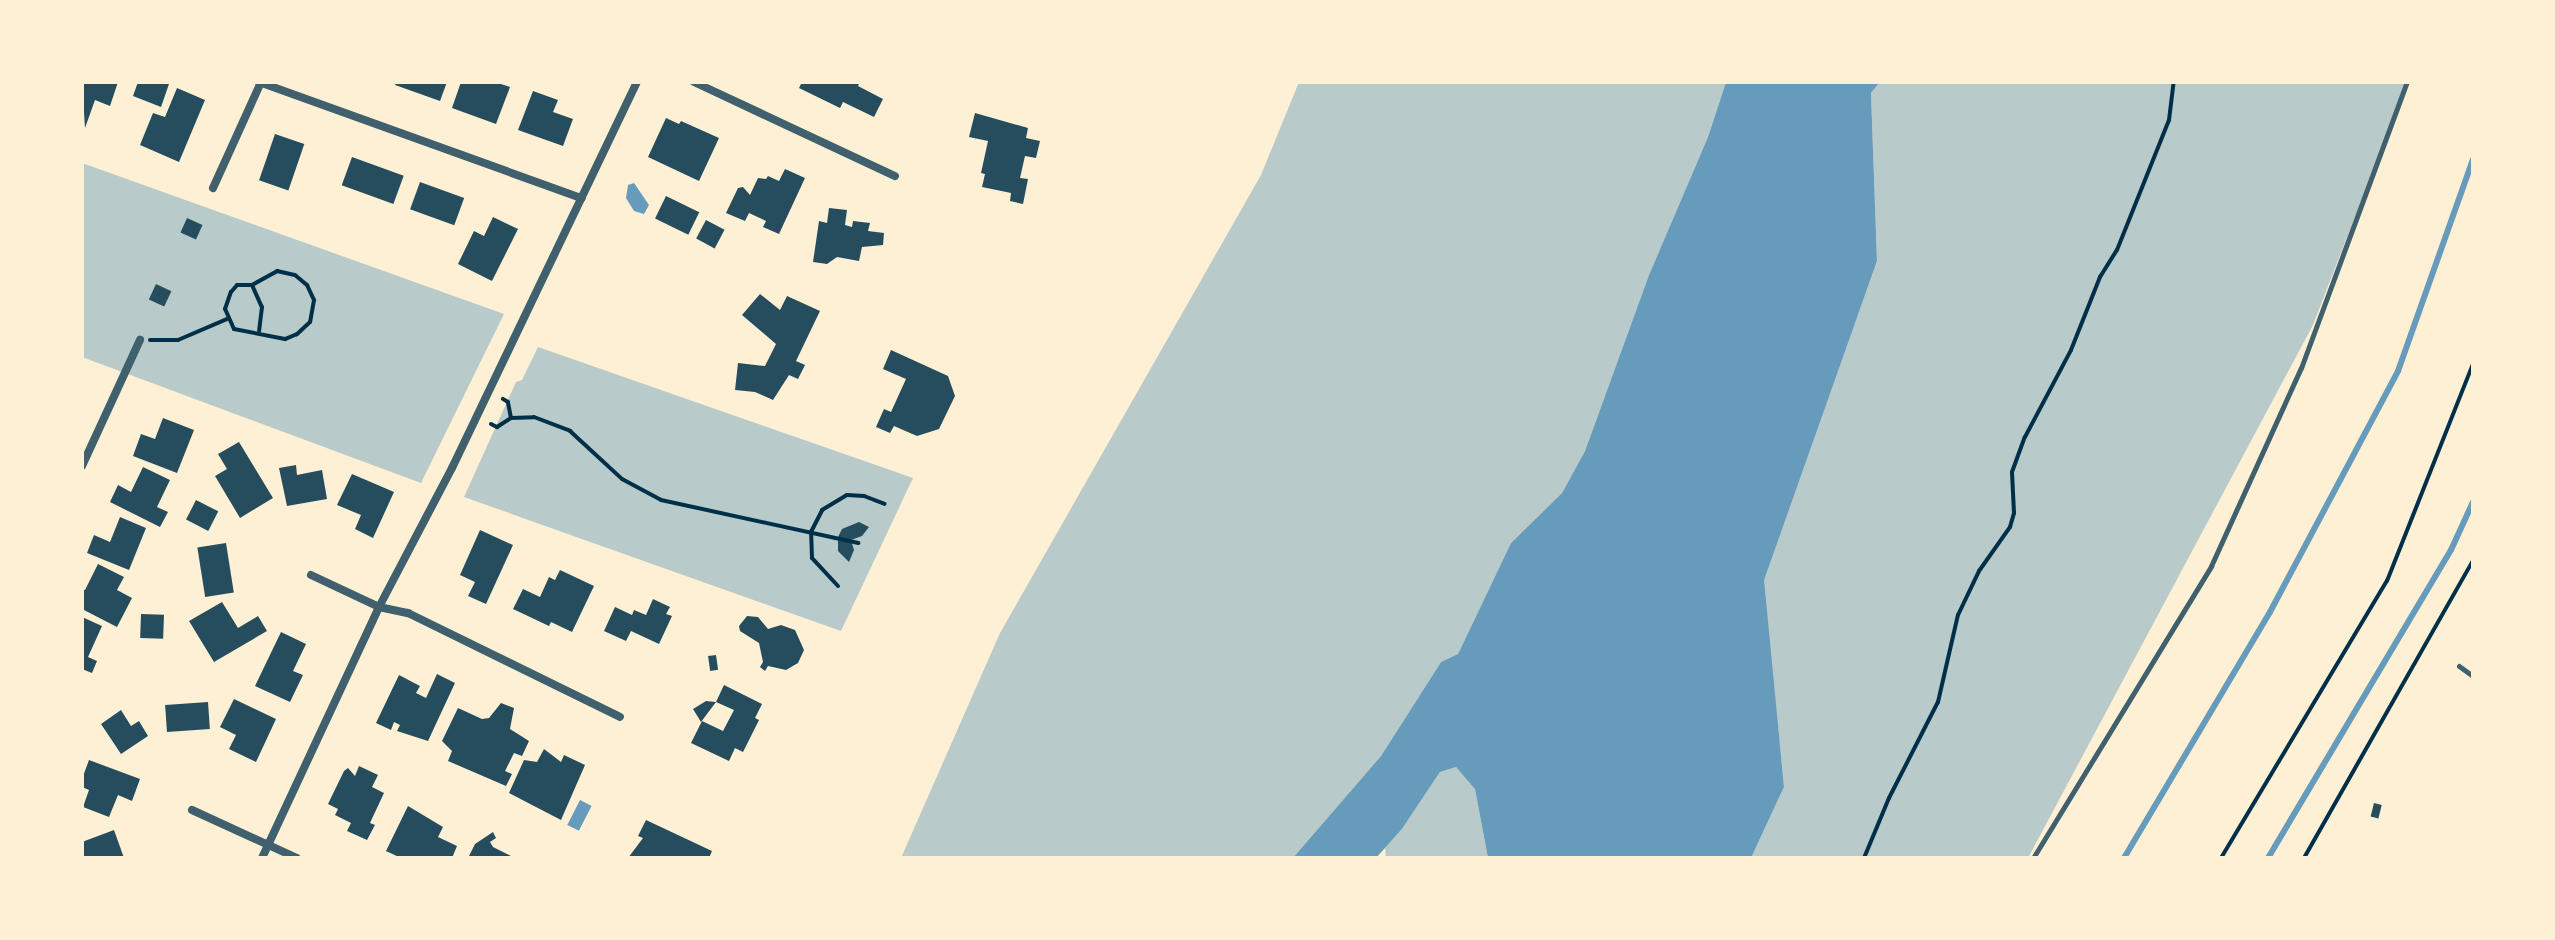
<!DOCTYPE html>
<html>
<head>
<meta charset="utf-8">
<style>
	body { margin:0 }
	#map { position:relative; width:2555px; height:940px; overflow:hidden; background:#fdf0d5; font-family:Inter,sans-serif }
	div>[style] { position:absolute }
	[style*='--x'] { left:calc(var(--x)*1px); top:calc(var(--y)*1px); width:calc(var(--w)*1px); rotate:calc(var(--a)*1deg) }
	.green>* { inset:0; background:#b9caca }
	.water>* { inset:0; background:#669bbc; transform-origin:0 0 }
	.stream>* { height:6px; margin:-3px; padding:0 3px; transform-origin:3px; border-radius:3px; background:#669bbc }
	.building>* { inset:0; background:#264d5e; transform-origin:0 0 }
	.path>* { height:4px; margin:-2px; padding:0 2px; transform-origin:2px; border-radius:2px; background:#003049 }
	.service>* { height:5px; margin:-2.5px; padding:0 2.5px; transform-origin:2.5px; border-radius:2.5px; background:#3f606c }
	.minor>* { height:8px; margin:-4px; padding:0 4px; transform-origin:4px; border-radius:4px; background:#3f606c }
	span { translate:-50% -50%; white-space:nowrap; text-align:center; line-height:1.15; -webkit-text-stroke:6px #fdf0d5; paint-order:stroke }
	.frame { position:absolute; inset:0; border:84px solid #fdf0d5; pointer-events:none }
</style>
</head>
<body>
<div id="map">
	<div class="green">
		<i style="clip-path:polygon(1299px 82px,1726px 82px,1708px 137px,1649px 275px,1585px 451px,1562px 493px,1511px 543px,1458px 654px,1441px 662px,1381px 756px,1298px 853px,1293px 858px,901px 858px,1000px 633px,1261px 175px)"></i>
		<i style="clip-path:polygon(1880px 82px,2407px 82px,2313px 325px,2028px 858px,1751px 858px,1784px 787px,1763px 580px,1877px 261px,1871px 93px)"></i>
		<i style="clip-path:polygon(82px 163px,504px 314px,421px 483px,82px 357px)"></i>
		<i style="clip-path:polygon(538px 347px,913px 478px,841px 631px,464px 497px,516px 382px,522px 380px)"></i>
		<i style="clip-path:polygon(1456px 767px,1475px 788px,1488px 858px,1386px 858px,1385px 848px,1402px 829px,1440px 772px)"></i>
	</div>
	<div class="water">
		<i style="clip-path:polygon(1726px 82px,1880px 82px,1871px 93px,1877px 261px,1764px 580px,1784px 787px,1751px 858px,1488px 858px,1475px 789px,1456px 767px,1440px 772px,1402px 829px,1376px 858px,1293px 858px,1381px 756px,1441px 662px,1458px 654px,1511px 543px,1562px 493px,1585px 451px,1649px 275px,1708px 137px)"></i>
		<i style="clip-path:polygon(634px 183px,649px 205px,644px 214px,634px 211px,626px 198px,628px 185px)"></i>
		<i style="left:580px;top:800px;width:13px;height:28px;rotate:27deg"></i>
	</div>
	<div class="stream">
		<i style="--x:2124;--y:858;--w:286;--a:-59.3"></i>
		<i style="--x:2270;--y:612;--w:273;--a:-62"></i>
		<i style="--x:2398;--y:371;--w:225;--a:-70.5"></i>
		<i style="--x:2268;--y:858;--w:358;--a:-59.3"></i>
		<i style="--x:2451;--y:550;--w:53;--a:-65.4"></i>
	</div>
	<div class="building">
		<i style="clip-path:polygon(82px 82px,118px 82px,110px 106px,95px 100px,85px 128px)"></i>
		<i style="clip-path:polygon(138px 82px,169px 84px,161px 107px,133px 96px)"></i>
		<i style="clip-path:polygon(396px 82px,447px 82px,440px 101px,395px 85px)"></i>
		<i style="clip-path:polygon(461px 82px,495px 82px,510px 87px,496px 124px,452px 108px)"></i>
		<i style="clip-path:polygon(802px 82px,860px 82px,858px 86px,883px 99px,874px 117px,843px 102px,840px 108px,799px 88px)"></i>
		<i style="clip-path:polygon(177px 88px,205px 100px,179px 162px,140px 145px,153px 113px,165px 117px)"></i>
		<i style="clip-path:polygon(533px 91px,558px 100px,553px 112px,573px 119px,563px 146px,518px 130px)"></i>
		<i style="clip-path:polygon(975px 113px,1028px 128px,1026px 138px,1040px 141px,1036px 158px,1025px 156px,1020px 178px,1028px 179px,1023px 204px,1010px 201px,1011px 193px,982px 187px,985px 174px,981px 173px,988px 141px,969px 137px)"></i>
		<i style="clip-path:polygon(666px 118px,679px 124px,681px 121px,719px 138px,699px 181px,648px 157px)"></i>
		<i style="left:275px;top:134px;width:31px;height:49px;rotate:19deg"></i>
		<i style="left:352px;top:157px;width:55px;height:30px;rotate:20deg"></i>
		<i style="clip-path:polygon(785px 169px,805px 178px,779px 234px,763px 227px,766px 221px,749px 213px,745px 221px,726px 213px,738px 188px,743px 187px,750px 195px,758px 178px,766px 179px,768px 176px,779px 181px)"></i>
		<i style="left:420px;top:182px;width:47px;height:29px;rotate:20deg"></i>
		<i style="left:666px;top:196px;width:37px;height:25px;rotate:26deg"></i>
		<i style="clip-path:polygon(829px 208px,847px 210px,845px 225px,852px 227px,853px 221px,870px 223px,868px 231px,884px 233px,883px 245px,862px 247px,859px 261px,837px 257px,827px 264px,813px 262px,819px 221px,827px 223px)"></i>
		<i style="clip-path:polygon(493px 217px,518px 229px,492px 281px,458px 264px,474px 231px,484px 236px)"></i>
		<i style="left:187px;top:218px;width:17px;height:16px;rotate:24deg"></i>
		<i style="left:706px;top:220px;width:21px;height:21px;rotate:28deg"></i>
		<i style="left:156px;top:284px;width:17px;height:17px;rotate:25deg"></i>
		<i style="clip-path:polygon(760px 294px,780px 310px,787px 296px,820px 311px,796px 361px,805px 365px,798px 379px,789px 375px,773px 400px,755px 392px,735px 390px,738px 363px,765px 366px,776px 344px,742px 315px)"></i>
		<i style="clip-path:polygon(891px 350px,948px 376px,955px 396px,939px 429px,917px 436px,894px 426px,890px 433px,876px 427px,884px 409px,891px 412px,906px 379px,883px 369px)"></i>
		<i style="clip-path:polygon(163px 418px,194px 430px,177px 473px,133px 456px,141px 434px,155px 439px)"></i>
		<i style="clip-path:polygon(239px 442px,273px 498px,240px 518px,215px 476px,227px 469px,218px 454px)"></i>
		<i style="clip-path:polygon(296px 465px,297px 475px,322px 470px,327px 499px,287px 506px,279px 468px)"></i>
		<i style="clip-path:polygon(143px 467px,170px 480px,157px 507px,168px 512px,160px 527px,110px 502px,118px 485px,131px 492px)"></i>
		<i style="clip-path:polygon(352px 474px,394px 492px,373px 538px,355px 529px,361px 515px,337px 505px)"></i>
		<i style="left:196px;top:500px;width:25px;height:22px;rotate:27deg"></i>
		<i style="clip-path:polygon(120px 517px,146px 528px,129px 570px,87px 553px,94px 535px,110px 542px)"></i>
		<i style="clip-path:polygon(859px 522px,869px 527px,862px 536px,851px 540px,854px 550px,849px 562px,838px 551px,838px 537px,842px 529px)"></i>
		<i style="clip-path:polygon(480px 530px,513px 545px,486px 604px,468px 596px,475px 582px,460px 575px)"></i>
		<i style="left:226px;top:543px;width:50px;height:29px;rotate:81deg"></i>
		<i style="clip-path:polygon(98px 564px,124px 577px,117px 590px,132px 598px,117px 627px,82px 609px,82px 589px,85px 590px)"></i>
		<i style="clip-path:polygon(560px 570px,594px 586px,572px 632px,551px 622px,549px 626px,513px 609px,523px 589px,540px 597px,549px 577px,555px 580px)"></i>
		<i style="clip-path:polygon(653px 599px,670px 607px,666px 614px,672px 616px,659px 644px,631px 631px,626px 641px,604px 631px,615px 607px,632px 615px,634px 610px,646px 615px)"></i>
		<i style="clip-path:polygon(222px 602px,238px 628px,258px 616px,267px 631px,214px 662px,189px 621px)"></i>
		<i style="left:141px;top:614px;width:23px;height:24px;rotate:2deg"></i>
		<i style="clip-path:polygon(747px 616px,758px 617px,768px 629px,781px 625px,795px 630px,804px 650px,798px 663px,786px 670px,768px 666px,765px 671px,760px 667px,763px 662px,759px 643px,740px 631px,739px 626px)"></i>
		<i style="clip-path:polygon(82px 617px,102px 626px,88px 657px,97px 661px,92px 673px,82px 669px)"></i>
		<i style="clip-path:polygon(281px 632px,306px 644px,293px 671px,303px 675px,290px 702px,255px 686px)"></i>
		<i style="left:716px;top:655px;width:15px;height:8px;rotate:82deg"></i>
		<i style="clip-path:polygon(437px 674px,455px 683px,428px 741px,397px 731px,400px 725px,394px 722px,391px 730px,376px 723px,399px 675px,420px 686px,416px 693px,426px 698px)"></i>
		<i style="clip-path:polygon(724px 685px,762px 704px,755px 718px,759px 720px,743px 752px,735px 748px,729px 761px,691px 743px,702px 721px,723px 731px,734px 710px,716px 702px)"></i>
		<i style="clip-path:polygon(234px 699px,276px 719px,256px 762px,229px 749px,236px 735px,220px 727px)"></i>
		<i style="clip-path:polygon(706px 701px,716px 702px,701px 722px,693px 709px)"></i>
		<i style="left:208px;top:702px;width:27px;height:43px;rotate:86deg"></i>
		<i style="clip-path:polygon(501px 703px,514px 708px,510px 729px,529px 741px,522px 756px,514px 753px,505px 771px,512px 774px,506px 786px,448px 761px,452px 751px,442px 741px,458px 708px,482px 719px,489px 718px)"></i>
		<i style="clip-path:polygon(121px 710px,131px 726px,139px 721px,148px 736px,121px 754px,101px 724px)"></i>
		<i style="clip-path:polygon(544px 749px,561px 762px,564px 755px,585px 765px,561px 820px,509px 793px,524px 760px,537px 762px)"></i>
		<i style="clip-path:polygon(89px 760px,140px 779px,132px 801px,118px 795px,109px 817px,83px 807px,89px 790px,82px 787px,82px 779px)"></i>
		<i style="clip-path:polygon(359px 766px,378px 775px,372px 787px,384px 793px,370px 823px,375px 825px,367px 840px,347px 831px,351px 823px,335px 815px,338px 809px,328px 804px,344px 771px,348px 768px,355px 776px)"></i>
		<i style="left:2374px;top:803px;width:8px;height:14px;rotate:14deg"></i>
		<i style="clip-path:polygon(408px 806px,443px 827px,438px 837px,457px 846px,452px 858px,401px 858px,386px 851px)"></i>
		<i style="clip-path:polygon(646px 820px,712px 851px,709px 858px,628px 858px,643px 838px,638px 836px)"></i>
		<i style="clip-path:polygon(114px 830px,124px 858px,82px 858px,82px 842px)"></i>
		<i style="clip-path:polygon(493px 832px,496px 838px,490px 842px,493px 847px,515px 858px,468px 858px,475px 844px)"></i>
	</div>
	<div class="path">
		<i style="--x:277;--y:271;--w:18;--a:13"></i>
		<i style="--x:295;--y:275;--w:16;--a:40"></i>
		<i style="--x:307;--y:285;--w:17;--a:65"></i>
		<i style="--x:314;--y:300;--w:22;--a:100"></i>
		<i style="--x:310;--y:322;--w:18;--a:137"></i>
		<i style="--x:297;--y:334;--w:13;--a:157"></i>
		<i style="--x:285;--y:339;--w:52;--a:-168.9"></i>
		<i style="--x:234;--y:329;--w:22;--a:-114"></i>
		<i style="--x:225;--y:309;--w:18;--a:-71"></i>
		<i style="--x:231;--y:292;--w:9;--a:-49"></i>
		<i style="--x:237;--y:285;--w:15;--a:0"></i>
		<i style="--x:252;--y:285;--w:29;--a:-29"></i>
		<i style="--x:252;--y:285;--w:24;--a:66"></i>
		<i style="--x:262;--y:307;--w:24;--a:97"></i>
		<i style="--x:150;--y:340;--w:28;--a:0"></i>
		<i style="--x:178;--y:340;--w:53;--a:-23.2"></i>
		<i style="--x:511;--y:418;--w:23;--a:-2"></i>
		<i style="--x:534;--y:417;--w:39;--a:21"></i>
		<i style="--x:570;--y:431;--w:71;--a:42.7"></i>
		<i style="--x:622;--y:479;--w:44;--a:28.3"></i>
		<i style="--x:661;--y:500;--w:202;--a:12.3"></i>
		<i style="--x:491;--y:424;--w:7;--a:27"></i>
		<i style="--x:497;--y:427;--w:17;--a:-33"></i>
		<i style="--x:511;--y:418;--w:16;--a:-101"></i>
		<i style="--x:508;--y:402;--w:6;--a:-149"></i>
		<i style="--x:838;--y:586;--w:38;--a:-133"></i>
		<i style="--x:812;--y:558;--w:26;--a:-92"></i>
		<i style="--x:811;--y:532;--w:25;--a:-63"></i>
		<i style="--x:822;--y:510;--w:29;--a:-31"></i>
		<i style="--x:847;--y:495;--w:17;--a:3"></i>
		<i style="--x:864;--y:496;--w:22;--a:21"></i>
		<i style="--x:1864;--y:858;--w:65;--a:-67.4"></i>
		<i style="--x:1889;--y:798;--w:108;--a:-63"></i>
		<i style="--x:1938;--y:702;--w:89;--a:-77.1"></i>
		<i style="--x:1958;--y:615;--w:49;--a:-64.5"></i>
		<i style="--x:1979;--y:571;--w:54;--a:-54.8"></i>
		<i style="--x:2010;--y:527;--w:15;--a:-74"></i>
		<i style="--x:2014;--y:513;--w:41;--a:-92.8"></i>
		<i style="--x:2012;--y:472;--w:37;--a:-70"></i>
		<i style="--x:2025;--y:437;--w:98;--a:-62.1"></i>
		<i style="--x:2071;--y:350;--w:79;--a:-68.3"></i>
		<i style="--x:2100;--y:277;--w:32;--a:-58"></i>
		<i style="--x:2117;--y:250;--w:140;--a:-68.2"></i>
		<i style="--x:2169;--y:120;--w:38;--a:-83"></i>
		<i style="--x:2221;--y:858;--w:323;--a:-59.1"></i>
		<i style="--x:2387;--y:581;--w:233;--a:-68.4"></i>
		<i style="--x:2304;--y:858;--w:342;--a:-60.4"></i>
	</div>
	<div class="service">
		<i style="--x:2459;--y:666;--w:17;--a:36"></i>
		<i style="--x:2033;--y:858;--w:342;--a:-58.6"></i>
		<i style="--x:2211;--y:566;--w:217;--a:-65.6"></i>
		<i style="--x:2301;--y:368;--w:305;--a:-69.7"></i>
	</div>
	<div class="minor">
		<i style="--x:259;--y:82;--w:343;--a:19.8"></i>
		<i style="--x:694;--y:82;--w:222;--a:25.1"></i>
		<i style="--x:213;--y:188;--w:116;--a:-65.6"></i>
		<i style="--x:82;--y:466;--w:139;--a:-65.3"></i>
		<i style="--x:311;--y:575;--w:75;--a:25.2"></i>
		<i style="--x:379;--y:607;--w:30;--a:12"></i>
		<i style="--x:408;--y:613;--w:236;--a:26.1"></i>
		<i style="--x:192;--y:810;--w:115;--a:24.6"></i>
		<i style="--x:262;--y:858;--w:277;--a:-65"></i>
		<i style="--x:379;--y:607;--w:157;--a:-62.3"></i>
		<i style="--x:452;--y:468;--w:428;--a:-64.4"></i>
	</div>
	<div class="frame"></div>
</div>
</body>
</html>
